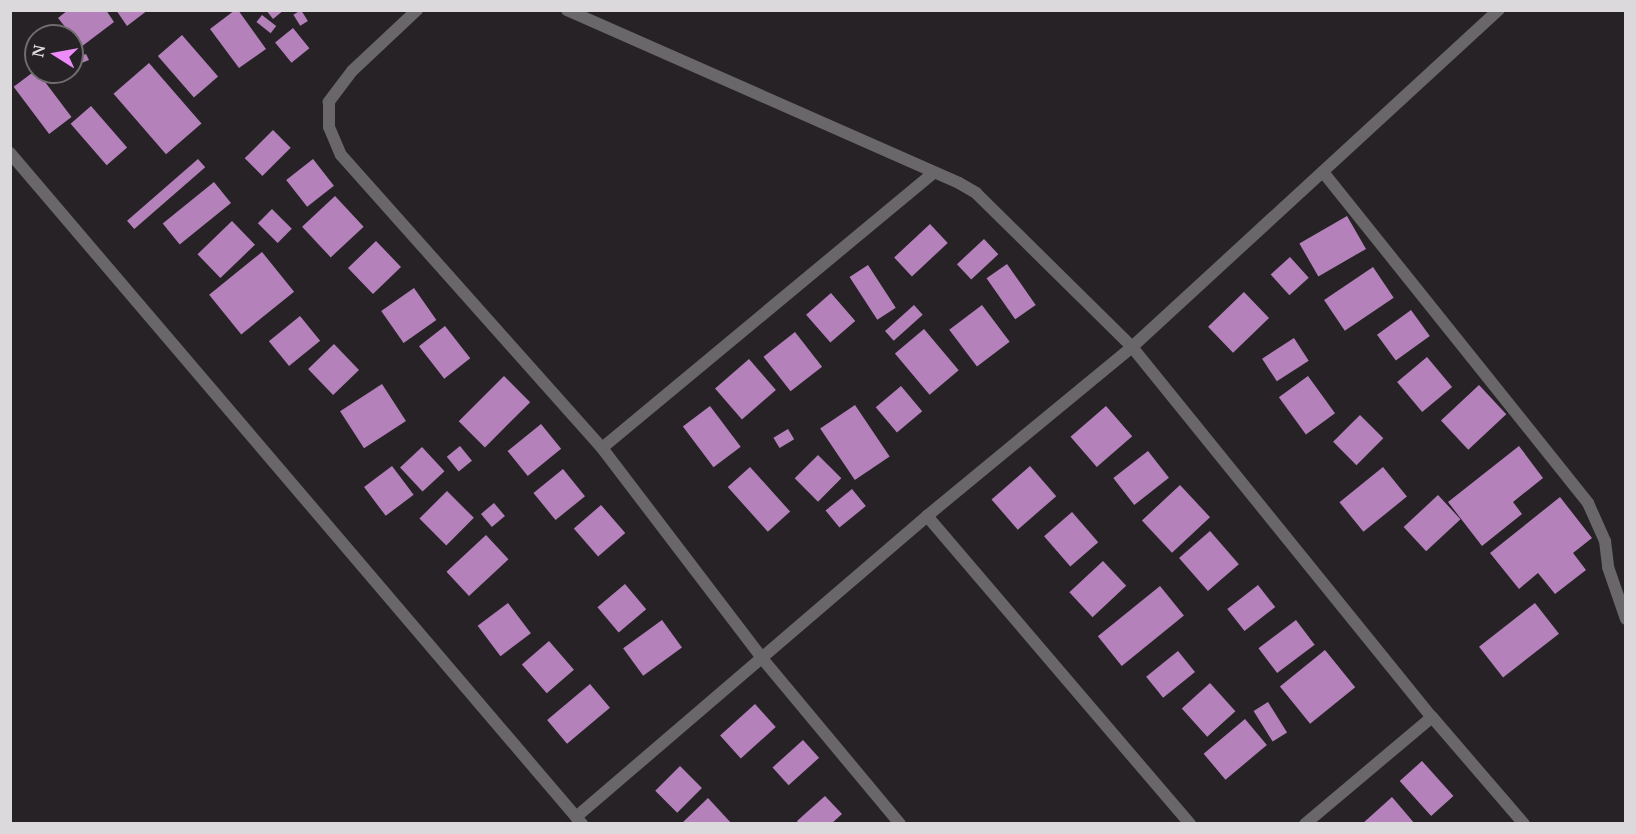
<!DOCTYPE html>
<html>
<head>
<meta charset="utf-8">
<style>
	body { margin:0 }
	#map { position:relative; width:1636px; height:834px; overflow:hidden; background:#262226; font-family:"PT Serif",serif }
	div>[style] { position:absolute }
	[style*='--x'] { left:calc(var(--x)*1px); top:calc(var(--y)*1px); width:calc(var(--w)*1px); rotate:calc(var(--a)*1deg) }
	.building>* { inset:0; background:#b581bb; transform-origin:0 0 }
	.minor>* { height:12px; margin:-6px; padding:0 6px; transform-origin:6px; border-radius:6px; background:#696769 }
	span { translate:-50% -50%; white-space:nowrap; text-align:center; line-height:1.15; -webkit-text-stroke:6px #262226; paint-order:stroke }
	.frame { position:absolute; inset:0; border:12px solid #dcd9dc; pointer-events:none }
	.north { position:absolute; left:24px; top:24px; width:60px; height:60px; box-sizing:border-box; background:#262226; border:2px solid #6f6b6f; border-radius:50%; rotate:281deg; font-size:16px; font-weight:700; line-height:24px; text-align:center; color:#dcd9dc }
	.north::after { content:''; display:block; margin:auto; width:21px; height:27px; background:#ed8cf9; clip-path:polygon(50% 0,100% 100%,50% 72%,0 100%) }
</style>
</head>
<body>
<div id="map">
	<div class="building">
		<i style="clip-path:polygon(68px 10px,106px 10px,114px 22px,81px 47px,58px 18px)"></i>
		<i style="clip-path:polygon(116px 10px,148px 10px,127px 26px)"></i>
		<i style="clip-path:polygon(235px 10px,238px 10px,266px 49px,239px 68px,210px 29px)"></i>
		<i style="clip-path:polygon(266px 10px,284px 10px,273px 19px)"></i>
		<i style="left:301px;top:10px;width:13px;height:9px;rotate:58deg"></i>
		<i style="left:262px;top:15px;width:18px;height:9px;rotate:38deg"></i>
		<i style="left:293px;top:28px;width:26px;height:23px;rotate:51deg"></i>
		<i style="left:182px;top:35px;width:55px;height:32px;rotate:49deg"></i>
		<i style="clip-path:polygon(86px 54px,89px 60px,74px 66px,72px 59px)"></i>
		<i style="left:149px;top:63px;width:80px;height:47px;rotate:49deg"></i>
		<i style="left:36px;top:70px;width:59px;height:28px;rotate:53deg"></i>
		<i style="left:91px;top:106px;width:55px;height:27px;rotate:49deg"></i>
		<i style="left:273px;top:130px;width:25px;height:40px;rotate:45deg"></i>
		<i style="left:198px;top:159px;width:11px;height:94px;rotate:49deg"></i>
		<i style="left:313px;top:159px;width:34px;height:34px;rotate:52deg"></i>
		<i style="left:214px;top:182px;width:27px;height:66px;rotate:51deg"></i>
		<i style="left:335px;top:196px;width:42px;height:45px;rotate:47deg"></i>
		<i style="left:272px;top:209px;width:28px;height:20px;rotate:45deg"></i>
		<i style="left:1347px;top:216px;width:38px;height:55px;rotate:60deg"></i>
		<i style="left:232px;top:221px;width:33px;height:48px;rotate:46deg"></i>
		<i style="left:930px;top:224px;width:26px;height:49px;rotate:47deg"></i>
		<i style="left:984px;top:239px;width:21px;height:37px;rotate:47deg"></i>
		<i style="left:376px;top:241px;width:36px;height:39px;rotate:46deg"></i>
		<i style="left:262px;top:252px;width:51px;height:68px;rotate:51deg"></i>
		<i style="left:1290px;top:257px;width:28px;height:26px;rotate:48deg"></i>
		<i style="left:1007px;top:264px;width:50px;height:25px;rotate:55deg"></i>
		<i style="left:868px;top:265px;width:51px;height:22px;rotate:57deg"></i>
		<i style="left:1373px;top:267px;width:37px;height:59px;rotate:56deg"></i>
		<i style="left:414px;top:288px;width:39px;height:40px;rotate:55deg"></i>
		<i style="left:1244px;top:292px;width:36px;height:50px;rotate:46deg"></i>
		<i style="left:831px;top:293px;width:37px;height:33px;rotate:49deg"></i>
		<i style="left:914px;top:305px;width:13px;height:39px;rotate:48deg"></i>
		<i style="left:982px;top:305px;width:46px;height:41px;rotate:53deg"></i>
		<i style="left:1411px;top:310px;width:32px;height:42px;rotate:54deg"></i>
		<i style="left:300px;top:316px;width:32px;height:40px;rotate:51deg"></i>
		<i style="left:445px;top:326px;width:41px;height:33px;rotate:52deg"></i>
		<i style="left:924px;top:329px;width:54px;height:38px;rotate:50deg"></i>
		<i style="left:795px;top:332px;width:44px;height:40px;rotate:52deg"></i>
		<i style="left:1294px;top:338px;width:27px;height:38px;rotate:57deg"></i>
		<i style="left:334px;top:344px;width:36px;height:36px;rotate:46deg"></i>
		<i style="left:1427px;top:357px;width:39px;height:39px;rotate:50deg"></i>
		<i style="left:749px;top:359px;width:41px;height:45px;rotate:49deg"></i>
		<i style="left:504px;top:376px;width:37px;height:64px;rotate:45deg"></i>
		<i style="left:1308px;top:376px;width:46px;height:36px;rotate:54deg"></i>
		<i style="left:382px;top:384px;width:44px;height:50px;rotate:57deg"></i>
		<i style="left:1479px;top:385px;width:40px;height:52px;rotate:47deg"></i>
		<i style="left:901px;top:386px;width:33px;height:33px;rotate:50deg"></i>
		<i style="left:855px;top:405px;width:62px;height:42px;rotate:56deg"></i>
		<i style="left:710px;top:406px;width:51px;height:34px;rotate:53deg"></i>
		<i style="left:1106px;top:406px;width:40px;height:47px;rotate:49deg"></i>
		<i style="left:1360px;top:415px;width:33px;height:38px;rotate:45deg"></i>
		<i style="left:541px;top:424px;width:32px;height:43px;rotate:51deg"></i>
		<i style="left:788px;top:429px;width:12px;height:17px;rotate:59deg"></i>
		<i style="left:460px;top:446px;width:19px;height:17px;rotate:51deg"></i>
		<i style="clip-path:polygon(1519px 446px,1543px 478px,1513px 502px,1522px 514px,1482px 546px,1448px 502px)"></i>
		<i style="left:422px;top:447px;width:33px;height:30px;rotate:47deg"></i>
		<i style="left:1148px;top:451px;width:34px;height:44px;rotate:52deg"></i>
		<i style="left:818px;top:455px;width:33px;height:33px;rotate:45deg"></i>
		<i style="left:392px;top:466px;width:36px;height:35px;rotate:53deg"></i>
		<i style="left:1030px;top:466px;width:40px;height:51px;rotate:49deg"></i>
		<i style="left:750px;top:467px;width:60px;height:30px;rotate:48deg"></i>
		<i style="left:1383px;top:467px;width:38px;height:56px;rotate:51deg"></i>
		<i style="left:563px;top:469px;width:35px;height:38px;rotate:51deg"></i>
		<i style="left:1180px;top:485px;width:44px;height:52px;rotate:47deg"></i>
		<i style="left:852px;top:489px;width:22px;height:34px;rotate:51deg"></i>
		<i style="left:447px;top:491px;width:38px;height:39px;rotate:45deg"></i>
		<i style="left:1438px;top:495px;width:33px;height:47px;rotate:47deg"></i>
		<i style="clip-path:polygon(1560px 497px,1592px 538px,1573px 553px,1586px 570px,1555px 594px,1538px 573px,1519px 589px,1490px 553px)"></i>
		<i style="left:494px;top:503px;width:17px;height:17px;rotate:50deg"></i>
		<i style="left:601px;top:505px;width:37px;height:36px;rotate:49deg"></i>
		<i style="left:1072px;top:512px;width:40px;height:37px;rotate:49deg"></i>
		<i style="left:1210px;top:531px;width:44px;height:41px;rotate:49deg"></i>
		<i style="left:486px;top:535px;width:33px;height:54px;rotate:47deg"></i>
		<i style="left:1103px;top:561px;width:34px;height:46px;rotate:47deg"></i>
		<i style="left:625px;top:584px;width:33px;height:36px;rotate:50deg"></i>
		<i style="left:1258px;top:585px;width:28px;height:39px;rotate:52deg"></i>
		<i style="left:1160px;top:586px;width:38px;height:80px;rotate:51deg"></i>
		<i style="left:508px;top:603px;width:38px;height:38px;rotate:53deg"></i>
		<i style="left:1535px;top:603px;width:39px;height:71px;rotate:52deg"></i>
		<i style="left:662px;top:620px;width:34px;height:48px;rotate:54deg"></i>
		<i style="left:1296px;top:620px;width:31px;height:47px;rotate:53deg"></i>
		<i style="left:549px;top:641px;width:38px;height:36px;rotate:49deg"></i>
		<i style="left:1325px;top:650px;width:48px;height:58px;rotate:51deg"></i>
		<i style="left:1178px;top:651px;width:27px;height:41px;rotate:51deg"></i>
		<i style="left:1210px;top:683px;width:38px;height:38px;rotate:48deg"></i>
		<i style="left:590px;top:684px;width:31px;height:56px;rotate:50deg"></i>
		<i style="left:1268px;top:702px;width:36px;height:17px;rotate:58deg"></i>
		<i style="left:755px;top:704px;width:31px;height:47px;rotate:48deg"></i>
		<i style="left:1245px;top:719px;width:34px;height:54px;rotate:50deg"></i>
		<i style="left:803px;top:740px;width:24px;height:41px;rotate:48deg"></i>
		<i style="left:1422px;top:761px;width:47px;height:30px;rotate:48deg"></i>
		<i style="left:680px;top:766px;width:31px;height:35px;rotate:45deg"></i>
		<i style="clip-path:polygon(825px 796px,842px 814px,831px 824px,799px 824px,797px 821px)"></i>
		<i style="clip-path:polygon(1392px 797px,1415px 824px,1362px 824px)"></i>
		<i style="clip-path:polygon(708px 798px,732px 824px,681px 824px)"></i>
	</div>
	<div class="minor">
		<i style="--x:417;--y:10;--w:89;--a:136.8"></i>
		<i style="--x:352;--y:71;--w:39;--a:127"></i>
		<i style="--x:329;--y:102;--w:25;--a:90"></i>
		<i style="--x:329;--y:127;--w:30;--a:67"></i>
		<i style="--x:341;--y:155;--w:392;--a:48.3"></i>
		<i style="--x:602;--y:448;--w:263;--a:52.7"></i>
		<i style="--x:761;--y:657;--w:217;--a:50.2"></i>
		<i style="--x:567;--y:10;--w:428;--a:23.8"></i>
		<i style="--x:959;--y:183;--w:20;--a:30"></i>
		<i style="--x:976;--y:193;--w:219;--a:44.6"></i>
		<i style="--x:1132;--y:347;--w:476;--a:51"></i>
		<i style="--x:1432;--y:717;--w:141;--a:49.3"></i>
		<i style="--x:10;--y:153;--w:882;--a:49.55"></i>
		<i style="--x:1323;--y:172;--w:424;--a:51.3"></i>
		<i style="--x:1588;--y:503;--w:42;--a:65.9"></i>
		<i style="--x:1605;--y:541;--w:26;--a:83"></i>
		<i style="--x:1608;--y:567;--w:55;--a:70.9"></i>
		<i style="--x:602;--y:448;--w:430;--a:-39.7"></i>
		<i style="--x:927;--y:516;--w:405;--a:49.5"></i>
		<i style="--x:576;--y:817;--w:462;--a:-40.6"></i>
		<i style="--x:927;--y:516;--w:266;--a:-39.5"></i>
		<i style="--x:1132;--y:347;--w:498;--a:-42.6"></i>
		<i style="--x:1305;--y:824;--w:166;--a:-40.1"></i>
	</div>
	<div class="frame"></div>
	<div class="north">N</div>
</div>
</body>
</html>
